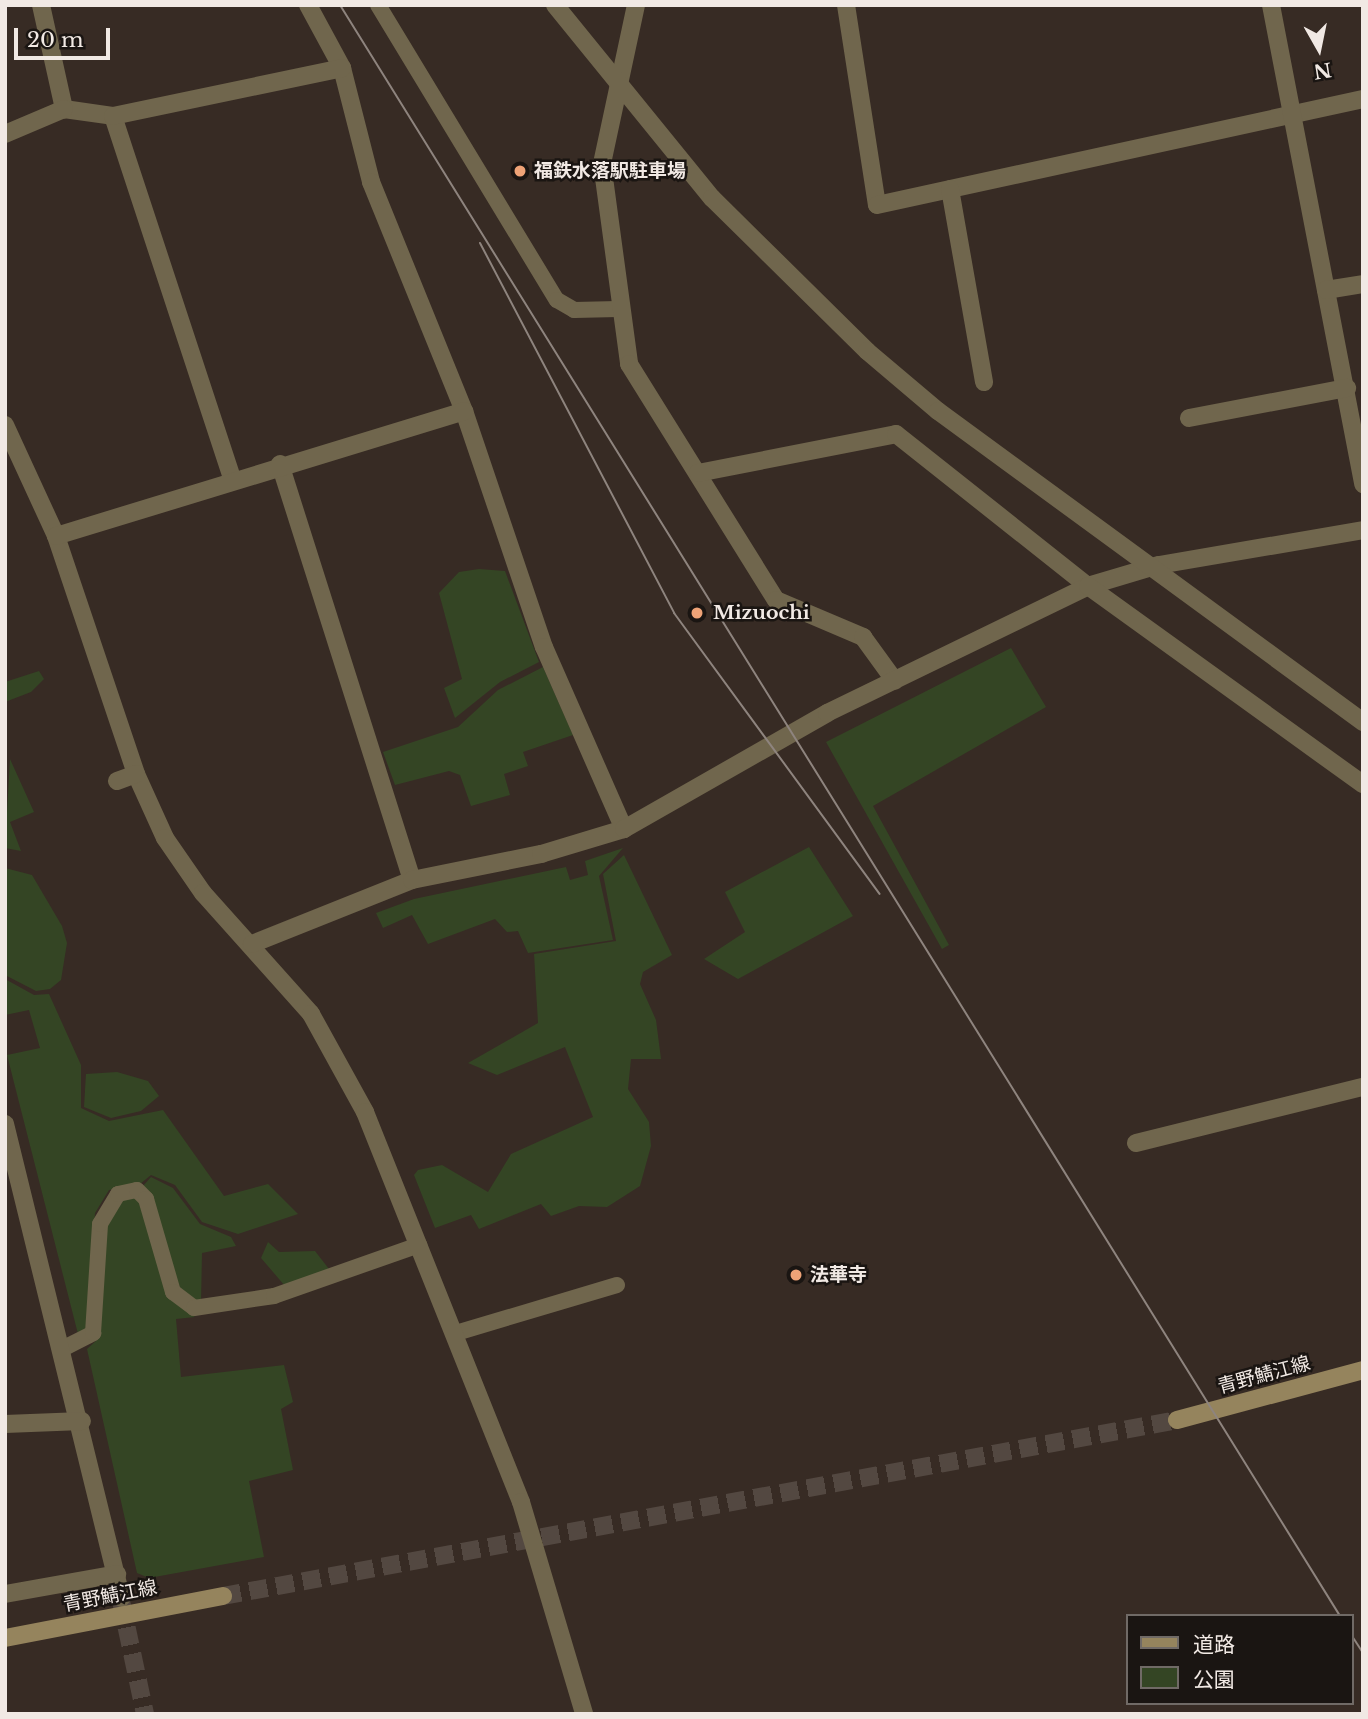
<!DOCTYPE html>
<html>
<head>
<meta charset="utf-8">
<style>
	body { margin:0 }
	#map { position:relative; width:1368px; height:1719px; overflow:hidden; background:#372b24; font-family:"Libre Baskerville","Noto Sans JP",serif }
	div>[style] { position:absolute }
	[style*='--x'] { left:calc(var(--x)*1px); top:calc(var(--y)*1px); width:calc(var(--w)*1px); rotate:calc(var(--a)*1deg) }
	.green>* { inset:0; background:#344524 }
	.minor-tunnel>* { height:18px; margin-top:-9px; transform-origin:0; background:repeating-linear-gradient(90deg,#534841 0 18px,transparent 0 27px) }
	.secondary-tunnel>* { height:18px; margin-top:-9px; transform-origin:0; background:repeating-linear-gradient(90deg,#534841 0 18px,transparent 0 27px) }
	.service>* { height:16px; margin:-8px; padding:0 8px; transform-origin:8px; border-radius:8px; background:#70664d }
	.minor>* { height:18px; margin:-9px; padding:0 9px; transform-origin:9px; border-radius:9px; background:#70664d }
	.tertiary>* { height:18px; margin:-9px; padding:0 9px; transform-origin:9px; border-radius:9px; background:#70664d }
	.secondary>* { height:18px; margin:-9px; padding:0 9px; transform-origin:9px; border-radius:9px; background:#95845d }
	.tram>* { height:2px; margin:-1px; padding:0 1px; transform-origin:1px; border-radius:1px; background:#8e847e }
	.dots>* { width:19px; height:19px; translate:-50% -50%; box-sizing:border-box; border:4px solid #1a1512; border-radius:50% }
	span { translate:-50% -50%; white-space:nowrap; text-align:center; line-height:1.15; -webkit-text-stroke:5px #1a1512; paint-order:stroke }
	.poi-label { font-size:19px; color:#f1e9e4; font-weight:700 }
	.left { translate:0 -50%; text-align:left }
	.street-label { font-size:19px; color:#f1e9e4 }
	.frame { position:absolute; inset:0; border:7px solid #f1e9e4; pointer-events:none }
	.legend { position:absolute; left:1126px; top:1614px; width:228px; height:91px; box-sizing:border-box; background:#1a1512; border:2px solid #706a66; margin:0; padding:9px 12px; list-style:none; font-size:21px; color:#f1e9e4 }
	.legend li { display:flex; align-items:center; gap:14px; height:35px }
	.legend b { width:35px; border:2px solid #706a66 }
	.north { position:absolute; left:1284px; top:14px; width:70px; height:70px; -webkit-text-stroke:5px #1a1512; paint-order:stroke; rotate:171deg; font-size:19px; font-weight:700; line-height:28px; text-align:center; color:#f1e9e4 }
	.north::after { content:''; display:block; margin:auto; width:24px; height:32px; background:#f1e9e4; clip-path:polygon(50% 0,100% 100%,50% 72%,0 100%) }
	.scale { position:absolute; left:14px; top:28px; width:96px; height:32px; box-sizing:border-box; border:4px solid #f1e9e4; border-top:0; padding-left:9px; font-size:21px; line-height:24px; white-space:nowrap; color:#f1e9e4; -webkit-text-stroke:5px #1a1512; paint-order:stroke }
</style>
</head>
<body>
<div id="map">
	<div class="green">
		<i style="clip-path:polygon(479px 569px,505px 571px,539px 662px,500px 682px,455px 718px,444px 688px,462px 679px,439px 593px,459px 572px)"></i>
		<i style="clip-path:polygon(1011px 648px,1046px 707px,873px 806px,949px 945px,942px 949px,826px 742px)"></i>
		<i style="clip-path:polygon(543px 667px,573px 735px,523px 752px,528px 766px,504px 774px,510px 795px,471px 806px,460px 775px,449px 771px,395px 785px,383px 752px,458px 727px,498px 690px)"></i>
		<i style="clip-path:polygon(39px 671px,44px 679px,31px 692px,5px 702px,5px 682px)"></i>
		<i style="clip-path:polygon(10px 759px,34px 812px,10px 822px,21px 851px,5px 848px)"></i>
		<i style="clip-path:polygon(809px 847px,853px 916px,738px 979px,704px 959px,745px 932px,725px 892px)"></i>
		<i style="clip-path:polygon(623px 848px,599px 876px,613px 940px,528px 953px,518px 931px,507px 932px,495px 919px,428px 944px,412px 915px,383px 928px,376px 913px,414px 899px,566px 867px,570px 880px,588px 875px,585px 861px)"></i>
		<i style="clip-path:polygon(624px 855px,672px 955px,643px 972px,640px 984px,656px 1020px,661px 1059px,631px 1059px,628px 1089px,649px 1122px,651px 1146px,640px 1186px,607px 1207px,579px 1206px,551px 1216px,541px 1204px,479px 1229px,471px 1215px,435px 1228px,414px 1175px,418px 1170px,442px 1165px,488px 1192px,511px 1154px,593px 1117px,565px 1047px,497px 1075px,468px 1063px,538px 1023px,534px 954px,616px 941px,603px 874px)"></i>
		<i style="clip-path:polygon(5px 868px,32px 875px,62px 926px,67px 943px,61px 980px,50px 989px,36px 991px,5px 975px)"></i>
		<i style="clip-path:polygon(5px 979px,34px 995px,49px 994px,81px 1065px,81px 1108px,109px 1121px,163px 1110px,224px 1196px,268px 1184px,298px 1214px,238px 1234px,202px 1222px,175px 1185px,151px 1175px,140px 1184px,109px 1190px,95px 1213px,87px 1331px,78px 1334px,7px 1055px,40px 1048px,29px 1010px,5px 1015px)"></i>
		<i style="clip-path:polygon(117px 1072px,148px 1081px,159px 1096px,141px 1111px,111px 1118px,84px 1107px,86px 1074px)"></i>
		<i style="clip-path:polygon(151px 1177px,173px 1188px,200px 1224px,231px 1237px,236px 1246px,202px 1253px,201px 1303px,184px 1299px,143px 1186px)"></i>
		<i style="clip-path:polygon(137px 1197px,171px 1299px,195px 1317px,176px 1319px,181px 1377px,284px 1365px,293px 1402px,281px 1409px,293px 1470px,249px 1481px,264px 1557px,149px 1578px,137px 1573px,87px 1349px,97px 1340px,105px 1227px,118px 1199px)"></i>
		<i style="clip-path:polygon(268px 1242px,279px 1252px,315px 1251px,329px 1269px,285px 1286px,261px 1258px)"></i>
	</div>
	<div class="minor-tunnel">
		<i style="--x:121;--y:1601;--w:116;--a:78"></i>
	</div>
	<div class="secondary-tunnel">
		<i style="--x:223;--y:1596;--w:970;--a:-10.45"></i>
	</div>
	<div class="service">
		<i style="--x:378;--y:5;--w:345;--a:58.8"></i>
		<i style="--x:557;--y:300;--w:20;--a:30"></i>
		<i style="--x:574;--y:310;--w:44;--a:-1.3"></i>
		<i style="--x:456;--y:1333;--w:168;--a:-16.6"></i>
		<i style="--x:64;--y:1348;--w:33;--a:-27"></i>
		<i style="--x:93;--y:1333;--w:109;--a:-86.3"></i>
		<i style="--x:100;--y:1224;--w:35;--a:-59"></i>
		<i style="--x:118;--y:1194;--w:19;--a:-12"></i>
		<i style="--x:137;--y:1190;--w:13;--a:45"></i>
		<i style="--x:146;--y:1199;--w:97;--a:73.8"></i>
		<i style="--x:173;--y:1292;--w:26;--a:37"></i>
		<i style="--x:194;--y:1308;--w:81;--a:-8.5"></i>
		<i style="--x:274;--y:1296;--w:154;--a:-19.4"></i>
	</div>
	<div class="minor">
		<i style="--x:41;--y:5;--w:107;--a:77.5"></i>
		<i style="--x:64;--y:109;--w:49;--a:8.1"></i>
		<i style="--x:113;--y:116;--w:381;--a:71.8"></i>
		<i style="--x:308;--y:5;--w:72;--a:61.6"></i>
		<i style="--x:342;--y:68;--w:118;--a:75.7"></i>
		<i style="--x:371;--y:182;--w:247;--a:67.9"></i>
		<i style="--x:464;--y:411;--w:249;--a:71.3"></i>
		<i style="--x:544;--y:647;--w:199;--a:66.3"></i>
		<i style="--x:636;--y:5;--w:162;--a:102.1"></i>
		<i style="--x:602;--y:163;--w:203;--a:82.3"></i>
		<i style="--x:629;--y:364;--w:278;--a:58.1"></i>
		<i style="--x:776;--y:600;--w:95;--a:23"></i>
		<i style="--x:863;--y:637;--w:54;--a:54"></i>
		<i style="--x:846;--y:5;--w:202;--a:81.2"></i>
		<i style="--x:877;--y:205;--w:497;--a:-12.3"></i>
		<i style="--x:1271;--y:5;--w:488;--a:79.1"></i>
		<i style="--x:113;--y:116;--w:234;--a:-11.8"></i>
		<i style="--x:5;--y:134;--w:64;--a:-23"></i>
		<i style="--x:950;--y:189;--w:196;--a:80"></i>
		<i style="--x:1326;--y:290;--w:37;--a:-9"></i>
		<i style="--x:1189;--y:418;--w:161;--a:-10.8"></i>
		<i style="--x:5;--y:425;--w:122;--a:65.3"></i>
		<i style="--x:56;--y:536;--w:251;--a:71.4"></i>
		<i style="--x:136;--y:774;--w:70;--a:65.6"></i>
		<i style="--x:165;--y:838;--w:67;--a:55.4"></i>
		<i style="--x:203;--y:893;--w:162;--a:48.2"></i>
		<i style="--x:311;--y:1014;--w:112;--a:61.1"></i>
		<i style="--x:365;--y:1112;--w:420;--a:68.2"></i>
		<i style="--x:521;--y:1502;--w:221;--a:73.4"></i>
		<i style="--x:280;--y:464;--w:436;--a:72.4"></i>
		<i style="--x:698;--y:473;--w:202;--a:-11.1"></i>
		<i style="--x:896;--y:434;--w:245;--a:38.4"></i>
		<i style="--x:1088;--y:586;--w:74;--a:-16.5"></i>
		<i style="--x:1159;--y:565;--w:207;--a:-9.7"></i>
		<i style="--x:56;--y:536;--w:427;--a:-17"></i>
		<i style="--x:117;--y:781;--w:20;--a:-20"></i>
		<i style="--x:252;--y:944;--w:172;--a:-21.8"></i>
		<i style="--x:412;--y:880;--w:132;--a:-11.4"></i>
		<i style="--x:541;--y:854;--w:87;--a:-16.8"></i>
		<i style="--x:624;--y:829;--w:234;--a:-29.7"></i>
		<i style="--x:827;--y:713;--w:290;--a:-25.9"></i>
		<i style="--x:1088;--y:586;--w:339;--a:35.8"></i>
		<i style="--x:5;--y:1124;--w:488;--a:76.2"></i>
		<i style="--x:1136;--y:1143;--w:234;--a:-13.9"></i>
		<i style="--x:5;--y:1424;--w:77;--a:-2.2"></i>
		<i style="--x:5;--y:1594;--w:114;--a:-10.1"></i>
	</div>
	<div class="tertiary">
		<i style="--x:555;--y:5;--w:249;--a:50.9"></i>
		<i style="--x:712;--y:198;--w:218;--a:44.6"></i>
		<i style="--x:867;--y:351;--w:93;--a:40.2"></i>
		<i style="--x:938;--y:411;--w:527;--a:36.2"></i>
	</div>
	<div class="secondary">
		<i style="--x:1177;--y:1420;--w:193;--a:-15"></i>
		<i style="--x:5;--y:1638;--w:222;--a:-10.9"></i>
	</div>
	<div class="tram">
		<i style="--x:340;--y:5;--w:1896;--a:58.17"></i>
		<i style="--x:480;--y:243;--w:418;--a:62.3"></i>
		<i style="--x:674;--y:613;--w:348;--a:53.8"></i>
		<i style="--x:1352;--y:1636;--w:20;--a:57"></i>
	</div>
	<div class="dots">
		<i style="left:520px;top:171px;background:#efa377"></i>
		<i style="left:697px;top:613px;background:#efa377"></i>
		<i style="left:796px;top:1275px;background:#efa377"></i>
	</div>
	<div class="poi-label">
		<span class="left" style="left:534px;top:171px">福鉄水落駅駐車場</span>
		<span class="left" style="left:713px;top:613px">Mizuochi</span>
		<span class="left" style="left:810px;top:1275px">法華寺</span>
	</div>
	<div class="street-label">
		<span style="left:1264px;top:1375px;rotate:-15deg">青野鯖江線</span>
		<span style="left:110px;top:1596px;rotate:-11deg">青野鯖江線</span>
	</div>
	<div class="frame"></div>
	<ul class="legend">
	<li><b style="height:9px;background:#95845d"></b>道路</li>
	<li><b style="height:19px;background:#344524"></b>公園</li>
	</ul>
	<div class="north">N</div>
	<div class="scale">20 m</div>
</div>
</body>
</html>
